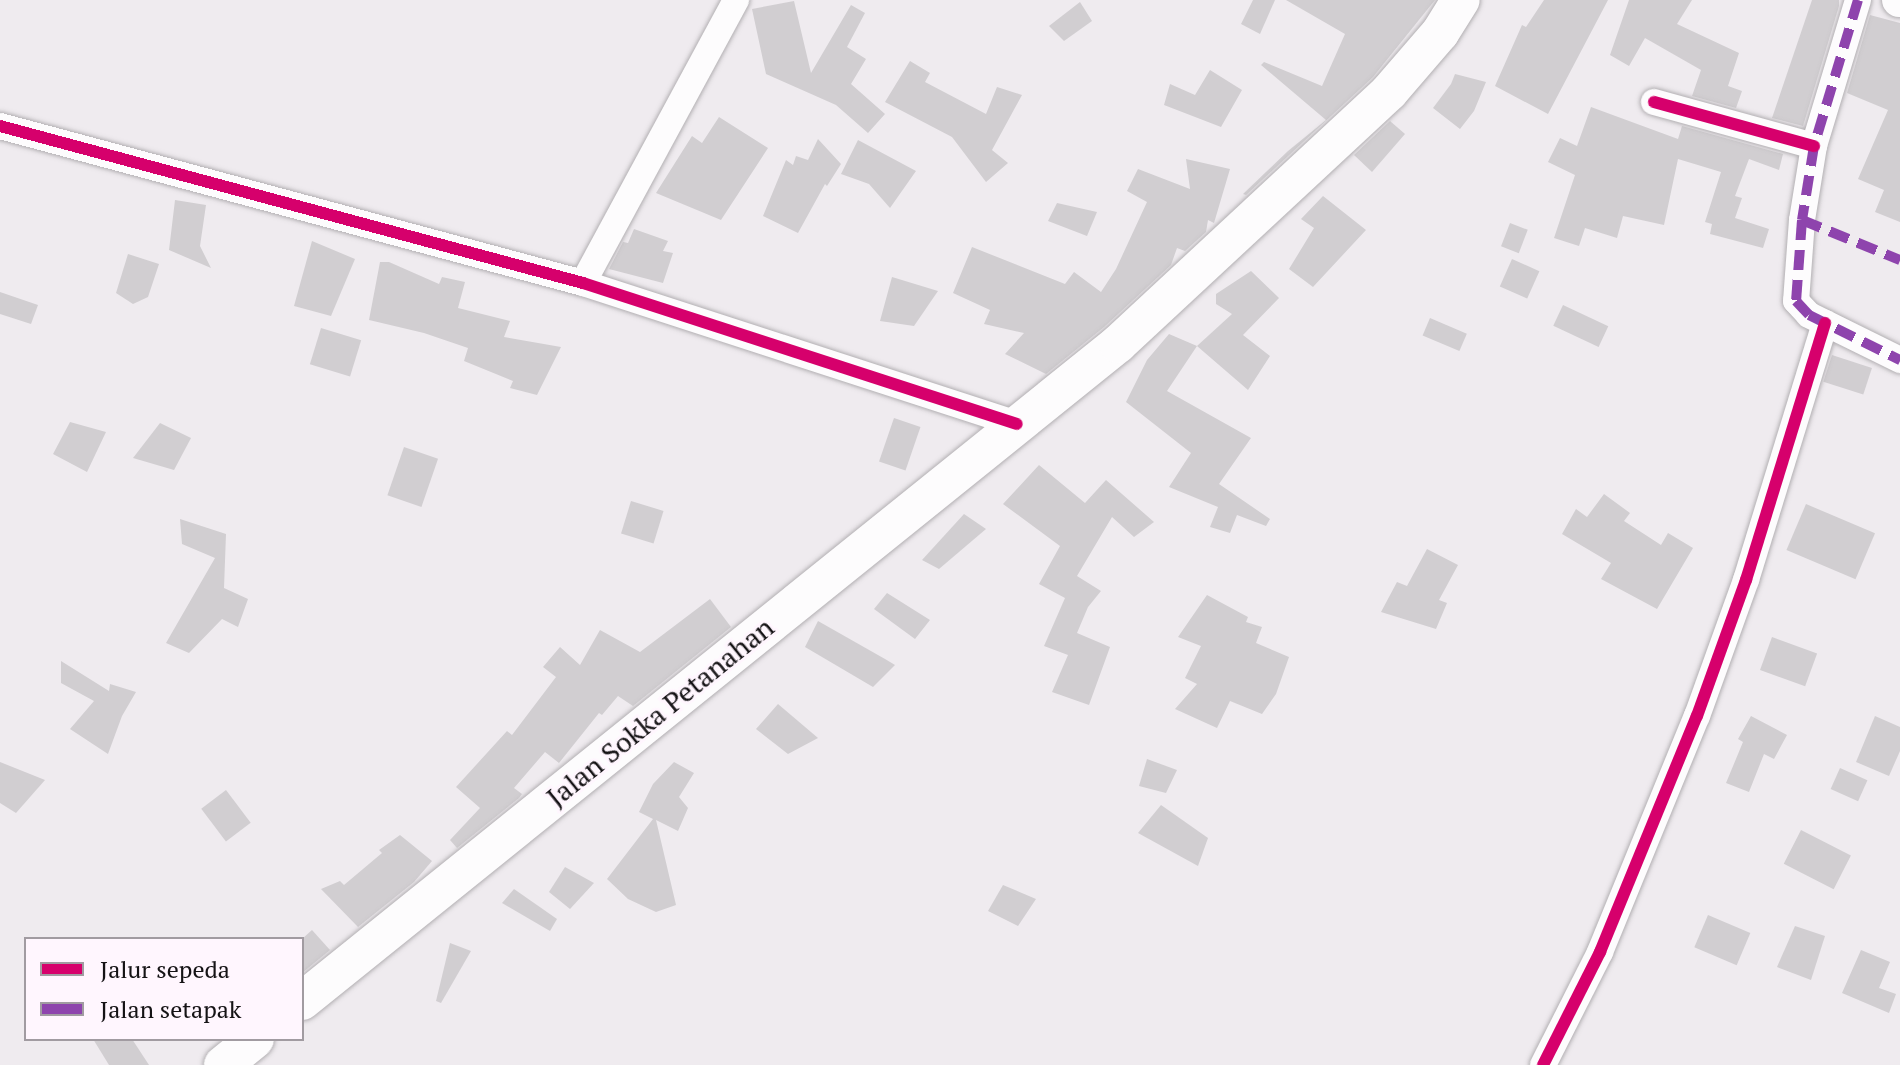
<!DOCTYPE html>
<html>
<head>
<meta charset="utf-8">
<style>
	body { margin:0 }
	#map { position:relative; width:1900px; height:1065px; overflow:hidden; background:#efebef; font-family:"PT Serif",serif }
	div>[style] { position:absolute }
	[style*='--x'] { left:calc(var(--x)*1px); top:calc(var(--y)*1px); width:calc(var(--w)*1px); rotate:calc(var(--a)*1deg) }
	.building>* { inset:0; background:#d1ced1; transform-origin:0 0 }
	.roads { filter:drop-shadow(0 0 2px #b2afb2) drop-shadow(0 0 2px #b2afb2) }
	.minor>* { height:26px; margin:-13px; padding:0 13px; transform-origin:13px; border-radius:13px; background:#fdfcfd }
	.tertiary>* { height:34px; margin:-17px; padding:0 17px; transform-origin:17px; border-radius:17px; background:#fdfcfd }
	.secondary>* { height:38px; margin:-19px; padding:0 19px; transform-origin:19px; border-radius:19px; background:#fdfcfd }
	.quiet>* { height:10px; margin-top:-5px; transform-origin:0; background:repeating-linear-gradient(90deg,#8e44ad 0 20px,transparent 0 30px) }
	.cycleway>* { height:12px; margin:-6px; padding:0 6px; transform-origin:6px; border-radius:6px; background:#d6006c }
	span { translate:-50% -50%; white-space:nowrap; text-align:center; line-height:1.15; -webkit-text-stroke:6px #fff6fe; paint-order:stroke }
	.street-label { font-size:28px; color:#151315 }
	.legend { position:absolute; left:24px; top:937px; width:280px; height:104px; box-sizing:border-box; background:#fff6fe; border:2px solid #a19ba1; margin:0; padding:10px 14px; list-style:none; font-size:24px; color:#151315 }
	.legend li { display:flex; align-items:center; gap:16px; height:40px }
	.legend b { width:40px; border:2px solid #a19ba1 }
</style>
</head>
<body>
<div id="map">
	<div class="building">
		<i style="clip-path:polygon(1253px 0,1275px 0,1260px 34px,1241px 24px)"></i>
		<i style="clip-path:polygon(1286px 0,1435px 0,1373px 77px,1246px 195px,1243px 194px,1288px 151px,1326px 120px,1261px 65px,1264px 62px,1322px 86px,1345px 34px)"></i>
		<i style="clip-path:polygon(1544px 0,1608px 0,1548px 114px,1495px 86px,1522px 25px,1526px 27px)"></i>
		<i style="clip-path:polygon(1629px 0,1692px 0,1677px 24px,1739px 53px,1728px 86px,1742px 91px,1736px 108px,1692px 96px,1701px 70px,1645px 38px,1629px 66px,1610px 55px)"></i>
		<i style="clip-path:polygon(1812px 0,1839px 0,1839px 6px,1803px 126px,1772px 118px)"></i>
		<i style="clip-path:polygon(794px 1px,811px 73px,851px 5px,865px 13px,847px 47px,866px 59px,851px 84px,885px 114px,868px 133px,836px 105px,766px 74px,752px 9px)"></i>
		<i style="clip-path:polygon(1080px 2px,1092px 21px,1064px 41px,1049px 26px)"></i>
		<i style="clip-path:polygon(1870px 15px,1900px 23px,1900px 222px,1875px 212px,1884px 190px,1858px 179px,1888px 110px,1847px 93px)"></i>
		<i style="clip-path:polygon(910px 61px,930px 73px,925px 82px,986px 114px,997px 87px,1022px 95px,992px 150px,1008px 163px,986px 182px,952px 137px,885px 102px)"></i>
		<i style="clip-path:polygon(1210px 70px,1242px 90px,1221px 127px,1164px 105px,1170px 84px,1195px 95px)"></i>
		<i style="clip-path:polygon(1455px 74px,1486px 82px,1474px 111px,1460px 129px,1433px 108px,1451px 84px)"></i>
		<i style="clip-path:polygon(1591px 107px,1678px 139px,1682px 126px,1783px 154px,1779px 170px,1749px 159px,1735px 196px,1742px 198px,1735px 218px,1769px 229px,1763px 248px,1710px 234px,1712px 224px,1705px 222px,1721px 172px,1678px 159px,1664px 225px,1623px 216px,1617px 238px,1585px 228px,1579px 246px,1554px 238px,1575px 175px,1548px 162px,1560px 138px,1577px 146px)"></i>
		<i style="clip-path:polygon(719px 117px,768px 148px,721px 220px,656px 193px,692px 136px,702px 143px)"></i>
		<i style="clip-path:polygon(1390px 121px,1405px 134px,1372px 172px,1354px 155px)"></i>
		<i style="clip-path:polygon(818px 139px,841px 164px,827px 186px,825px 184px,798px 233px,763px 216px,786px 160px,793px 165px,796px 156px,808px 160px)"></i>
		<i style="clip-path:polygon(858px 140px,916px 171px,890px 208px,869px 184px,841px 174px)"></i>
		<i style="clip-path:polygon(1186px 159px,1230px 169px,1214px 223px,1208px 220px,1206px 232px,1185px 251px,1177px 248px,1171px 265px,1104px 327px,1046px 374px,1005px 354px,1024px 333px,984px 324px,990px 310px,953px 293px,972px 247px,1065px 284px,1074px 272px,1101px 292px,1116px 269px,1147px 202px,1127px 191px,1138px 169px,1190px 189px)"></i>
		<i style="clip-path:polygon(1323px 196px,1366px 230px,1313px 287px,1289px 269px,1314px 228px,1301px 219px)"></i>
		<i style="clip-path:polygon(175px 200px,206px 205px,200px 246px,211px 268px,169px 250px)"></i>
		<i style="clip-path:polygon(1057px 203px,1097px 212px,1087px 236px,1048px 221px)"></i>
		<i style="left:1510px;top:223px;width:19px;height:25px;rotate:21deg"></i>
		<i style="clip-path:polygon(634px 229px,668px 241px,663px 251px,673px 253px,663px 283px,609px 269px,623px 242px,628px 243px)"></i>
		<i style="clip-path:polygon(312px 241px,355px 259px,331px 316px,294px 306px)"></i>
		<i style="clip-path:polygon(128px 254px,159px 264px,148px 297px,133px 304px,116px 293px)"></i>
		<i style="left:1512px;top:259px;width:30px;height:30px;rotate:24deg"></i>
		<i style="clip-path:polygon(380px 262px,389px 262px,439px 284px,442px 277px,465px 282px,458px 308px,510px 321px,504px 337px,561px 347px,537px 395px,510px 388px,513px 381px,464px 361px,468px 348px,424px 333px,369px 320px)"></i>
		<i style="clip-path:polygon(1251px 271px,1279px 298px,1243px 335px,1270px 356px,1248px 390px,1197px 346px,1232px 314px,1216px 304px,1216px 294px)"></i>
		<i style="clip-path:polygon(892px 277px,938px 291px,914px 326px,880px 321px)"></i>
		<i style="clip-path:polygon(0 292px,38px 305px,31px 324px,0 314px)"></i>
		<i style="left:1563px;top:305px;width:50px;height:23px;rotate:25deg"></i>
		<i style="left:1430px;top:318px;width:40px;height:19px;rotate:23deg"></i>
		<i style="left:321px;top:328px;width:42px;height:38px;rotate:17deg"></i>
		<i style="clip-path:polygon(1169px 334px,1197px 346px,1167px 391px,1251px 438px,1219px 484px,1270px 519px,1266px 526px,1237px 515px,1230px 533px,1210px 527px,1218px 507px,1169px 487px,1191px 453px,1126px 402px,1147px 360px)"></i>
		<i style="left:1832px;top:355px;width:42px;height:28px;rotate:18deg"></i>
		<i style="left:894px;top:418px;width:28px;height:46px;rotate:19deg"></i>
		<i style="clip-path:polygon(70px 422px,106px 432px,87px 472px,53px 454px)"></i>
		<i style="clip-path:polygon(160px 423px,191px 438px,174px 470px,133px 458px)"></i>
		<i style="left:404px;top:447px;width:36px;height:51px;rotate:19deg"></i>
		<i style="clip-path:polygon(1039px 465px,1085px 503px,1106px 480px,1154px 522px,1134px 537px,1112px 517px,1077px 576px,1101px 591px,1088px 607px,1077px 633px,1110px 647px,1089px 705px,1052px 692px,1068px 655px,1044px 646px,1065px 598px,1039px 584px,1060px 546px,1003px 504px)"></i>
		<i style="clip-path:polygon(1604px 494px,1630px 513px,1624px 521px,1661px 545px,1668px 533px,1693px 548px,1657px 609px,1601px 579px,1611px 563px,1562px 534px,1576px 509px,1587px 517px)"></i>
		<i style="left:631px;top:501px;width:34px;height:34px;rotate:17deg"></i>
		<i style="left:1806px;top:504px;width:75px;height:50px;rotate:23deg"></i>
		<i style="clip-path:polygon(964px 514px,986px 529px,939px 569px,922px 560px)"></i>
		<i style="clip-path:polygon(180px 519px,226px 534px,224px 588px,248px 599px,238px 627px,222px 619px,189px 653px,166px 643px,215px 558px,182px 544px)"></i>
		<i style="clip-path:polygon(1427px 549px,1458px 565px,1439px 600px,1447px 603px,1436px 629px,1381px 612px,1397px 582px,1407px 586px)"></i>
		<i style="clip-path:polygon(887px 593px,930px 620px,915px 639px,874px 609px)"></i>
		<i style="clip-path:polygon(1207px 595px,1248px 617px,1246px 622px,1262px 627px,1256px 643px,1289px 657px,1276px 694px,1262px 714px,1230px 701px,1217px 728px,1175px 709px,1197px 684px,1185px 678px,1201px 646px,1178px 637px)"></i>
		<i style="clip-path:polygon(710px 599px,731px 627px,633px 706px,618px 696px,602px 715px,599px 713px,559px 763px,545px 752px,514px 788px,522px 794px,519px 798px,457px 848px,450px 840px,480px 808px,456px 787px,507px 731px,512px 735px,556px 677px,543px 667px,560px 647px,580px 665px,600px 630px,640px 652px)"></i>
		<i style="clip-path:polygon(818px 621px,885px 659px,895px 665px,873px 687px,805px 647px)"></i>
		<i style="left:1772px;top:637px;width:48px;height:35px;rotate:20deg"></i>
		<i style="clip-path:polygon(61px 661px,109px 691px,110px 684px,136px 692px,122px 716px,108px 754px,70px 729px,94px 701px,61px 683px)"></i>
		<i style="clip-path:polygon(778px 704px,818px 738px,788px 754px,756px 729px)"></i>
		<i style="clip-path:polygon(1751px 716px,1787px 735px,1774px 759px,1764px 754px,1749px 792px,1726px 783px,1743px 742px,1738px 739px)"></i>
		<i style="clip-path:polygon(1875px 716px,1900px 727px,1900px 751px,1889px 776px,1856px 762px)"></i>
		<i style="clip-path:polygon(1147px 759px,1177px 770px,1166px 793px,1139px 786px)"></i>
		<i style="clip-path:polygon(0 762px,45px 780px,16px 813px,0 803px)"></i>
		<i style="clip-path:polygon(674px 762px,694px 773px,679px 797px,688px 808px,678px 831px,656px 820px,676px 905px,656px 912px,628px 899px,607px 879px,653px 819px,639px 812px,653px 784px)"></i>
		<i style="left:1840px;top:768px;width:30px;height:23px;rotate:24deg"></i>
		<i style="left:226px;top:790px;width:41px;height:31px;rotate:53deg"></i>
		<i style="clip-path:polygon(1161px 805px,1208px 838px,1198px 866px,1138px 833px)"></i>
		<i style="left:1801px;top:830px;width:56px;height:38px;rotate:27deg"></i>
		<i style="clip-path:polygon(400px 835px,432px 861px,414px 882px,358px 927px,321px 889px,340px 881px,344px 885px,382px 853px,379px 850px)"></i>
		<i style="clip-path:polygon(565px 867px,594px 883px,570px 909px,549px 892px)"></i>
		<i style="clip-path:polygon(1003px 885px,1036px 899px,1018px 926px,988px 911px)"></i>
		<i style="clip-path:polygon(514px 889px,557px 919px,550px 931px,502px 903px)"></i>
		<i style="left:1708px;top:915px;width:46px;height:35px;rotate:23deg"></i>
		<i style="clip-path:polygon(1795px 926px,1825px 936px,1811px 980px,1777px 967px)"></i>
		<i style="clip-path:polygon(312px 930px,330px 950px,302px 973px,302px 939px)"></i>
		<i style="clip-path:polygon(450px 943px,471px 951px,441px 1003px,436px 1001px)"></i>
		<i style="clip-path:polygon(1861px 950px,1890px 962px,1879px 988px,1896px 994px,1889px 1013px,1842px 993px)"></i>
		<i style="clip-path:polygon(93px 1039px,132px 1039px,149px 1065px,109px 1065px)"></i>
	</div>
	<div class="roads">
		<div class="minor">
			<i style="--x:1858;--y:0;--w:152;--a:106.8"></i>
			<i style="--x:1814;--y:146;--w:75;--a:99.2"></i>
			<i style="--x:1802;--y:220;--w:81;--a:94.2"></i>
			<i style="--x:1796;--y:301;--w:19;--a:47"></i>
			<i style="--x:1809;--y:315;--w:102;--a:26.3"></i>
			<i style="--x:1654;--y:102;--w:166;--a:15.4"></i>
			<i style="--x:0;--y:126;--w:604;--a:15.07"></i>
			<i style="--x:583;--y:283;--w:456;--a:18"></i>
			<i style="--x:583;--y:283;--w:322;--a:-61.6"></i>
			<i style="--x:1543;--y:1065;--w:127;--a:-63.2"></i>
			<i style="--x:1600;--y:952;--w:255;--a:-67.7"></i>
			<i style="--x:1697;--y:716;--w:145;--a:-70.2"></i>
			<i style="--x:1746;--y:580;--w:269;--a:-72.9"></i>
		</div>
		<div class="tertiary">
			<i style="--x:1899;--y:0;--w:1;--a:0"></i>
		</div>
		<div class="secondary">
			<i style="--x:302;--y:1001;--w:1048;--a:-38.84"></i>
			<i style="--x:1118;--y:344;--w:370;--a:-42.9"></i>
			<i style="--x:1389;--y:92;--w:78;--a:-49.2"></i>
			<i style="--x:1440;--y:33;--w:39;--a:-58"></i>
			<i style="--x:223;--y:1065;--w:41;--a:-39.1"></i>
		</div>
	</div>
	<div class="quiet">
		<i style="--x:1858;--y:0;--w:152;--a:106.8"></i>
		<i style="--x:1814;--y:146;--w:75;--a:99.2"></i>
		<i style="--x:1802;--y:220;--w:81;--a:94.2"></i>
		<i style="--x:1796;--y:301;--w:19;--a:47"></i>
		<i style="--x:1809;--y:315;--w:102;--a:26.3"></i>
		<i style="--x:1802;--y:220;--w:106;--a:22.2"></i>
	</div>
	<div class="cycleway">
		<i style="--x:1654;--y:102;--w:166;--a:15.4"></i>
		<i style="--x:0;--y:126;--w:604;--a:15.07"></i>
		<i style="--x:583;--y:283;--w:456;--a:18"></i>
		<i style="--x:1543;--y:1065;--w:127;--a:-63.2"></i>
		<i style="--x:1600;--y:952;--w:255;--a:-67.7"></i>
		<i style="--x:1697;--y:716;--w:145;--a:-70.2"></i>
		<i style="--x:1746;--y:580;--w:269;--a:-72.9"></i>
	</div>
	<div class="street-label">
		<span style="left:660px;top:712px;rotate:-39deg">Jalan Sokka Petanahan</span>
	</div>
	<ul class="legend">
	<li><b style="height:10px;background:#d6006c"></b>Jalur sepeda</li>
	<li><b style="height:10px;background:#8e44ad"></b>Jalan setapak</li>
	</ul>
</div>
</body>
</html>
